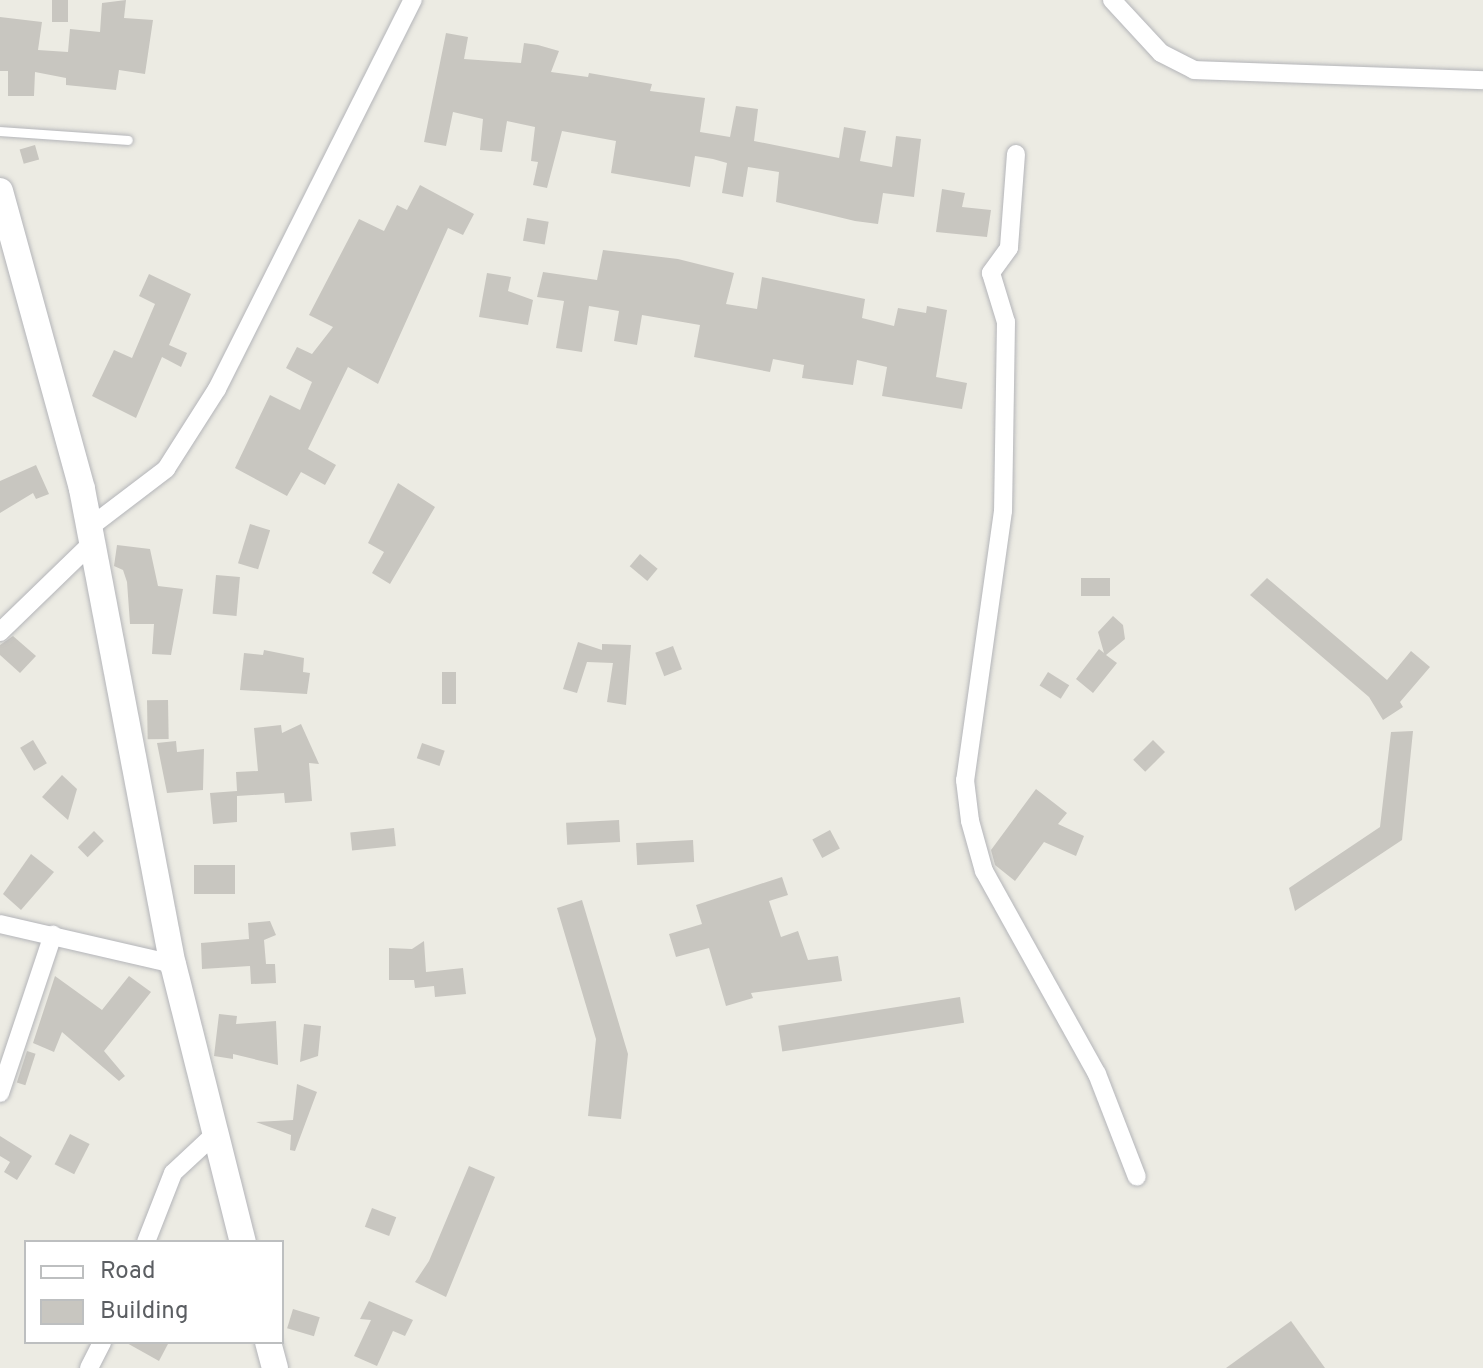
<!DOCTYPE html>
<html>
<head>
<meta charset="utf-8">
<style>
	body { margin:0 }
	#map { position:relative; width:1483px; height:1368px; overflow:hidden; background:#ecebe3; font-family:Overpass,sans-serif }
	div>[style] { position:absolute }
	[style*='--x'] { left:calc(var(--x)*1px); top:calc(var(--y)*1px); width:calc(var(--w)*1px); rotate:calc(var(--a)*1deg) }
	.building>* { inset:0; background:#c8c6c0; transform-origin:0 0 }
	.roads { filter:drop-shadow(0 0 2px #b4b5b9) drop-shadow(0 0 2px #b4b5b9) }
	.lane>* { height:9px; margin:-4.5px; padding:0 4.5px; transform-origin:4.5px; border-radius:4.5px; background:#fff }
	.street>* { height:18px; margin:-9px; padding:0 9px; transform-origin:9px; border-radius:9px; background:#fff }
	.secondary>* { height:26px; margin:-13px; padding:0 13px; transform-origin:13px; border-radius:13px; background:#fff }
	span { translate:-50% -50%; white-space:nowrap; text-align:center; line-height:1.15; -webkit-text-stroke:6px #fff; paint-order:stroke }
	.legend { position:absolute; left:24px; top:1240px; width:260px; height:104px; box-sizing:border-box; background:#fff; border:2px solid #bdbfc0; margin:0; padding:10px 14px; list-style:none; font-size:24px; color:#5b5e62 }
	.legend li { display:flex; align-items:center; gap:16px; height:40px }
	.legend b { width:40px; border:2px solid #bdbfc0 }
</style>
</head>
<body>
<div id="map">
	<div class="building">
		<i style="left:52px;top:0;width:16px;height:22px"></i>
		<i style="clip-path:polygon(126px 0,124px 18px,153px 20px,145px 74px,119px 70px,116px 90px,66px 85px,66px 78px,35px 72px,34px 96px,8px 96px,8px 71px,0 71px,0 17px,42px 22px,38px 50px,68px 52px,70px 29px,100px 32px,102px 3px)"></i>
		<i style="clip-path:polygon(446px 33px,468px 37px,464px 59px,521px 63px,524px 43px,538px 45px,559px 51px,551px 72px,588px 77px,589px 73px,652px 84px,650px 91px,705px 98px,700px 132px,730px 137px,736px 106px,758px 109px,754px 141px,839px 158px,844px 127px,866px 131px,860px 161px,892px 167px,896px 136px,921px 139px,914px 197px,883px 193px,878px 224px,855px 221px,776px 202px,779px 172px,748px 167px,743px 197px,722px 193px,727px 163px,713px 159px,695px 156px,690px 187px,611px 173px,616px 141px,562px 131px,547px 188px,533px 185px,538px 162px,531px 161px,535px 127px,507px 121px,502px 152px,480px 150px,483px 119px,453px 112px,446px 146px,424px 142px)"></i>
		<i style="left:35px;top:145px;width:15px;height:16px;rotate:74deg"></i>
		<i style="clip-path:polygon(420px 185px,474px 214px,463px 235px,448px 228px,378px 384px,348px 367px,308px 449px,336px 465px,325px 485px,301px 472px,287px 496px,235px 468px,270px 395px,300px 410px,312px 382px,286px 368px,297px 347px,312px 354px,333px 327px,309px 315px,359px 219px,384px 231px,397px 205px,407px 210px)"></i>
		<i style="clip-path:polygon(942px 189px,965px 193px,962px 207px,991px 210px,987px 237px,936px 232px)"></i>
		<i style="left:527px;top:218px;width:22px;height:23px;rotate:10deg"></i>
		<i style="clip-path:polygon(603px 250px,678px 259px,734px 273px,726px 304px,757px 309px,762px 277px,865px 299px,862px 318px,894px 326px,898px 308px,926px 313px,927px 306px,947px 310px,936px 377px,967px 383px,962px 409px,882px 396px,887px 367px,857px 360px,853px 385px,802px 378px,804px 365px,773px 359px,770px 372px,694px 357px,700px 325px,642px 315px,637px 345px,614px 341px,619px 311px,589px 306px,582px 352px,556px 348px,564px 301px,537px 297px,543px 272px,597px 280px)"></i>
		<i style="clip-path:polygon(487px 273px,511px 277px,508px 291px,533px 300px,528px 325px,479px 317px)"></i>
		<i style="clip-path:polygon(149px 274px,191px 294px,169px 345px,187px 353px,181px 367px,162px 357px,136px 418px,92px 396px,114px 350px,132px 358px,155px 304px,139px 296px)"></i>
		<i style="clip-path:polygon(36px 465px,49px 494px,36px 499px,33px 493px,0 513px,0 481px)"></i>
		<i style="clip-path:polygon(398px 483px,435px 507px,390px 584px,372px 573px,384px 552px,368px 543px)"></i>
		<i style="left:250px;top:524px;width:21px;height:41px;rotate:17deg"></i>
		<i style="clip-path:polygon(117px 545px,150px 549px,158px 586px,183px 589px,171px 655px,152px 654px,154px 624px,130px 624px,127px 582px,123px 570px,114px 566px)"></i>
		<i style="left:640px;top:554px;width:23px;height:16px;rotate:40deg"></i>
		<i style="left:216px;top:575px;width:24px;height:39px;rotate:5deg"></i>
		<i style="left:1081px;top:578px;width:29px;height:18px"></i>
		<i style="clip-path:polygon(1267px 578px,1387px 680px,1411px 651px,1430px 667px,1400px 702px,1403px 707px,1383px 720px,1369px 697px,1250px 595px)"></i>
		<i style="clip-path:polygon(1113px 616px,1123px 625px,1125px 639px,1106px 655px,1117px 663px,1093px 693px,1076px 679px,1099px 649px,1104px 653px,1098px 632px)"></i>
		<i style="clip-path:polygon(13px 636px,36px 656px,20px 673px,0 655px,0 645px)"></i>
		<i style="clip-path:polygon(578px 642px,602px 650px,602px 644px,631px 645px,626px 705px,607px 702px,613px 663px,587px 662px,577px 693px,563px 689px)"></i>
		<i style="left:673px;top:646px;width:25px;height:19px;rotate:69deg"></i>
		<i style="clip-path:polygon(264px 650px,304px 658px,303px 672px,310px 673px,307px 694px,240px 690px,244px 653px,263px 655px)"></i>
		<i style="left:442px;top:672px;width:14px;height:32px"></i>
		<i style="left:1048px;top:672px;width:25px;height:16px;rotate:32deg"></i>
		<i style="left:168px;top:700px;width:39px;height:21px;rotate:89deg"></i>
		<i style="clip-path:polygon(301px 724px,319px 764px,309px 763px,312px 801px,285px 803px,284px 793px,237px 796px,237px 822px,213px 824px,210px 793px,237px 791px,236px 772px,258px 771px,254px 728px,281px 725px,282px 733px)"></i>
		<i style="clip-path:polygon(1413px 731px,1402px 840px,1295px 911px,1289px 888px,1380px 827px,1391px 732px)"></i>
		<i style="left:33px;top:740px;width:27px;height:15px;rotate:59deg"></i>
		<i style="left:1153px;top:740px;width:17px;height:28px;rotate:45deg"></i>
		<i style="clip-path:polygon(176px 741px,177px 752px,204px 749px,203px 790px,167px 793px,157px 743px)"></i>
		<i style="left:422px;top:743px;width:24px;height:16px;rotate:19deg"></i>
		<i style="clip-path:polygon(62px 775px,77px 789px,68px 820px,42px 797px)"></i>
		<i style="clip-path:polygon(1036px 789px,1067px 813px,1058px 824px,1084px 836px,1076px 856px,1044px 842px,1015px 881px,995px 865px,991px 850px)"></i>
		<i style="left:619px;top:820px;width:22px;height:53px;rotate:87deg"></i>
		<i style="left:394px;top:828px;width:18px;height:44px;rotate:84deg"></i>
		<i style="left:830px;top:830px;width:21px;height:20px;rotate:62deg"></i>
		<i style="left:94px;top:831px;width:14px;height:23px;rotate:45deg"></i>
		<i style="left:693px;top:840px;width:22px;height:57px;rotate:87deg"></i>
		<i style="clip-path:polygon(31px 854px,54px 872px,21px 910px,3px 894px)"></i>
		<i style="left:235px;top:865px;width:29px;height:41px;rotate:90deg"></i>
		<i style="clip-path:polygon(782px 877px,788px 895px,769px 901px,781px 937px,798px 931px,808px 960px,838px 956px,842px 981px,751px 993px,753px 998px,726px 1006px,709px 948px,676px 957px,669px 934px,702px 924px,696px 905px)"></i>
		<i style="clip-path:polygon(582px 900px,628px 1054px,621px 1119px,588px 1116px,596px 1039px,557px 908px)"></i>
		<i style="clip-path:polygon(270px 921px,276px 935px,264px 940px,266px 964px,275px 964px,276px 983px,251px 984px,250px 966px,202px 969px,201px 943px,249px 939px,248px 923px)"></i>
		<i style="clip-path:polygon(424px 941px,426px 972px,463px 968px,466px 994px,435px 997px,434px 986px,415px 988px,414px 980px,389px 980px,389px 948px,412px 949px)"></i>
		<i style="clip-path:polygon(55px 976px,102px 1010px,129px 976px,151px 992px,104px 1051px,125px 1076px,119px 1081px,62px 1032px,54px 1052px,33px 1043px)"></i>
		<i style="left:960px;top:997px;width:26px;height:184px;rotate:81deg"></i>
		<i style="clip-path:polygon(219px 1014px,237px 1016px,236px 1024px,276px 1021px,278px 1065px,233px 1054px,233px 1059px,214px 1056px)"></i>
		<i style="clip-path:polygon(304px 1024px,321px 1026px,318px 1056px,300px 1062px)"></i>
		<i style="left:27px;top:1051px;width:9px;height:33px;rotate:18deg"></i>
		<i style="clip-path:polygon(297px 1084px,317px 1092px,295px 1151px,290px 1150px,291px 1135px,256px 1122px,293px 1120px)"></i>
		<i style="left:70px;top:1134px;width:22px;height:34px;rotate:27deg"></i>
		<i style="clip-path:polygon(0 1136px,32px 1156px,17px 1180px,4px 1172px,10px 1162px,0 1156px)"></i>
		<i style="clip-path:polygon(469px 1166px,495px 1177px,446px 1297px,415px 1282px,429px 1261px)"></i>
		<i style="left:372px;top:1208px;width:26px;height:20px;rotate:21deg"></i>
		<i style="clip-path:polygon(369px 1301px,413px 1320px,405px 1336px,393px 1331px,377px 1366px,354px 1356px,371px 1320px,360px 1319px)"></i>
		<i style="left:293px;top:1309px;width:28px;height:20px;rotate:17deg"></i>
		<i style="clip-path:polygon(1291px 1321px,1325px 1368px,1226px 1368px)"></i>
		<i style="clip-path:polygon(125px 1342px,169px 1342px,159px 1361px)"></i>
	</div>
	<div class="roads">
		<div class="lane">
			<i style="--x:0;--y:131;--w:128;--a:4"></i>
		</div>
		<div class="street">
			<i style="--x:1112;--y:0;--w:72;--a:47.2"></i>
			<i style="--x:1161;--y:53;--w:37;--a:27"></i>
			<i style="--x:1194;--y:70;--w:289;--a:2"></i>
			<i style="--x:1016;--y:154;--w:94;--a:94.3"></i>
			<i style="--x:1009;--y:248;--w:31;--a:126"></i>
			<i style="--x:991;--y:273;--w:51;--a:73"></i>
			<i style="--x:1006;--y:322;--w:189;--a:90.9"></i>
			<i style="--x:1003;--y:511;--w:272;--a:98"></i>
			<i style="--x:965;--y:780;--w:41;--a:83"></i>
			<i style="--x:970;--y:821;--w:52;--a:74.4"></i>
			<i style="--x:984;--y:871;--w:232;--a:60.9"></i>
			<i style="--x:1097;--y:1074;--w:110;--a:68.8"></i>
			<i style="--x:90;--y:527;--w:96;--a:-37.3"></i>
			<i style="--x:166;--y:469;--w:95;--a:-57.5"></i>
			<i style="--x:217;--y:389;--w:436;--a:-63.3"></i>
			<i style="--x:0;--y:632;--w:129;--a:-44.1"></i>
			<i style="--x:0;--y:924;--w:178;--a:13"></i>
			<i style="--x:0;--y:1093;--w:167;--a:-71.5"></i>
			<i style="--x:146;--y:1242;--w:74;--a:-68.6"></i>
			<i style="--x:173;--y:1173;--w:57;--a:-42.9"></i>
			<i style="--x:89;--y:1368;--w:29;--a:-63"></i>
		</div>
		<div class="secondary">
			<i style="--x:0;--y:191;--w:309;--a:74.6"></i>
			<i style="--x:82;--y:489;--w:484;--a:79.2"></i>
			<i style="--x:173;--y:964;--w:287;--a:75.9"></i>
			<i style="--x:268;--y:1342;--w:27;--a:75"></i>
		</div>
	</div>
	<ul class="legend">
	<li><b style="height:10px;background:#fff"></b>Road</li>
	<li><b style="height:22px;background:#c8c6c0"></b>Building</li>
	</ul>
</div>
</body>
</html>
